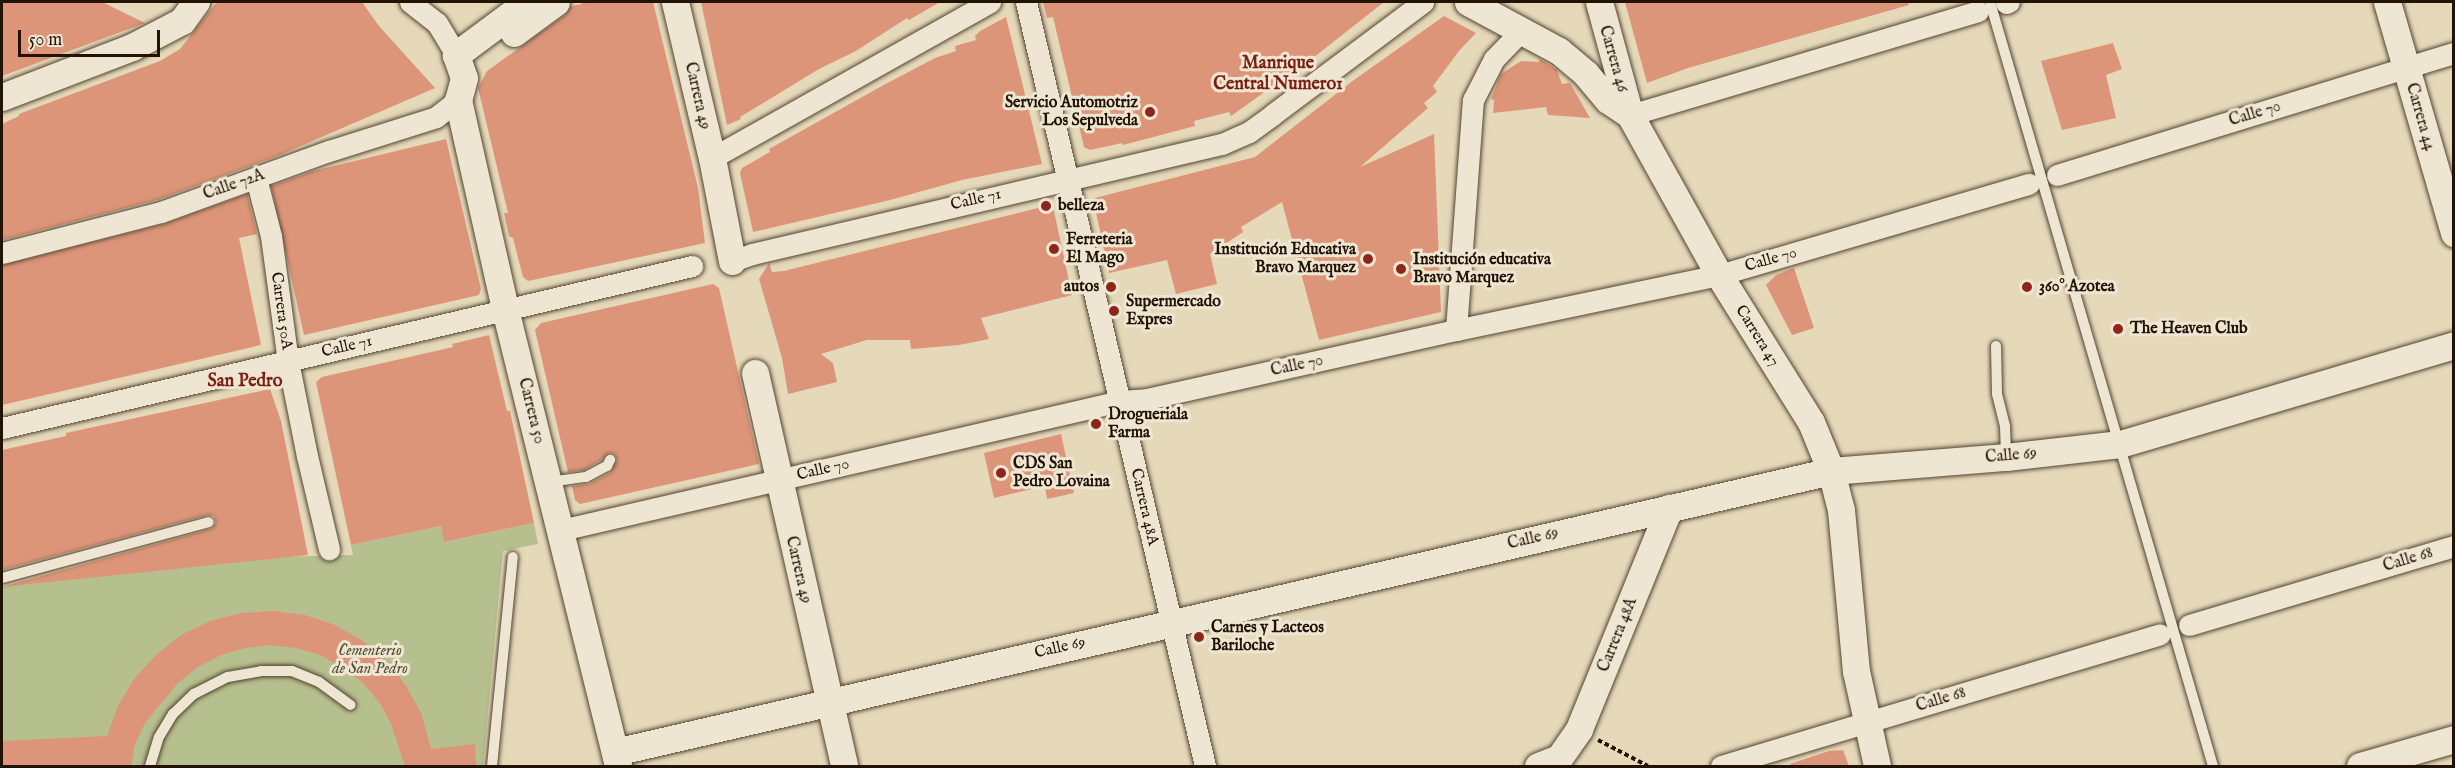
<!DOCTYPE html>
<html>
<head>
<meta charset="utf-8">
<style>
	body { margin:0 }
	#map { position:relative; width:2455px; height:768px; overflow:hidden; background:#e5d9b9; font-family:"IM FELL English",serif }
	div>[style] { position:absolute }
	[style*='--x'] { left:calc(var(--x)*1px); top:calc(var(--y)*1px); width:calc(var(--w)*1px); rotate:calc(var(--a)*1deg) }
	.green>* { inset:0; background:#b6bf8e }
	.building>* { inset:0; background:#dd9579 }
	.path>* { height:4px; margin-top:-2px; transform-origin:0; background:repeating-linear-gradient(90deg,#221304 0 4.5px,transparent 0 7.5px) }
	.roads { filter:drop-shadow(0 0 2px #534431) drop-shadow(0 0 2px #534431) }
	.service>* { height:10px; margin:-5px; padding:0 5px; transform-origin:5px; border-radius:5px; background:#eee6d2 }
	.minor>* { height:21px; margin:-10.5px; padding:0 10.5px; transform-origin:10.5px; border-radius:10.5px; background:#eee6d2 }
	.tertiary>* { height:27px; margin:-13.5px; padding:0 13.5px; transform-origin:13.5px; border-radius:13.5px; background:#eee6d2 }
	.dots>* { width:16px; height:16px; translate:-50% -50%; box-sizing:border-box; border:3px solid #eee6d2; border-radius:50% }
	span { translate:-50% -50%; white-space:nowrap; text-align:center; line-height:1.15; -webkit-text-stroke:6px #eee6d2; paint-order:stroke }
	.street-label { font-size:16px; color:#221304 }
	.poi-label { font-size:16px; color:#221304; font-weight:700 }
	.right { translate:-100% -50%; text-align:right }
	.left { translate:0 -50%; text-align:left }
	.park-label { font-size:16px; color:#564f34; font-style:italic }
	.neighbourhood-label { font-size:18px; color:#7a1f14; font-weight:700 }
	.frame { position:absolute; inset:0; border:3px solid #221304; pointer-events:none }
	.scale { position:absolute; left:18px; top:30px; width:142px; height:27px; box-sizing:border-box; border:3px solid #221304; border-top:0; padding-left:8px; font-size:18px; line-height:21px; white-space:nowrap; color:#221304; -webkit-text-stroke:4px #eee6d2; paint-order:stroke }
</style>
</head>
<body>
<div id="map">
	<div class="green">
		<i style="clip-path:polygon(534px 523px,538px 544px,503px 551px,483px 766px,2px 766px,2px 587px,273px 557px,353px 555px,351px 545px,441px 526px,445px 542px)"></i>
	</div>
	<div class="building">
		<i style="clip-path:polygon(2px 2px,102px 2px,145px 23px,2px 76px)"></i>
		<i style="clip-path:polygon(217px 2px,362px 2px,379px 26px,435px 88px,280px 155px,157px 200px,2px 240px,2px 124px,19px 116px,19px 114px,160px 61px,180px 49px)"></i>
		<i style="clip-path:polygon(582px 2px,653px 2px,698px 188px,705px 243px,528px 281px,523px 277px,513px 238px,509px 236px,504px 213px,508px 213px,478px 88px,487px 71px,565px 15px,571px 6px,582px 4px)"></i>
		<i style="clip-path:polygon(701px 2px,940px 2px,909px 20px,907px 18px,856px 51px,819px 69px,740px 117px,741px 119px,727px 125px)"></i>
		<i style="clip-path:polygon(1043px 2px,1384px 2px,1318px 54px,1231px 116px,1229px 112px,1194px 121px,1195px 126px,1123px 145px,1122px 143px,1090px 150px,1084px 147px,1053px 17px,1047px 18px)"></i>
		<i style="clip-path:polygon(1625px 2px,1908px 2px,1909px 5px,1688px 68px,1647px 83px)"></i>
		<i style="clip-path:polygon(1444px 16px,1476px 33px,1459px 51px,1433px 86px,1437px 92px,1424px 103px,1428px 108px,1360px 167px,1434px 134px,1441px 312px,1319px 340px,1282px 202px,1241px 227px,1243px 232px,1210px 254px,1217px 284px,1176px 294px,1167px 260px,1109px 273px,1094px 203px,1095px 198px,1255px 157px,1354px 80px)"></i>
		<i style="clip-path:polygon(1006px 17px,1042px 164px,962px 180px,890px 200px,753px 232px,740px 173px,742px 168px,770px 152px,769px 149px,880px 87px,935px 58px,956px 51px,955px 46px,976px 40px,975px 36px,980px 31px)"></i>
		<i style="clip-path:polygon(2113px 43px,2122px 69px,2106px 75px,2116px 118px,2062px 130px,2041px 61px)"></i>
		<i style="clip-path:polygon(1540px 59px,1557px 70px,1562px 84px,1570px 83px,1590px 118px,1548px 115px,1546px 107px,1493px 113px,1494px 100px,1491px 99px,1501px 74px,1521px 61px,1539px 62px)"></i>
		<i style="clip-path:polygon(446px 139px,481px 289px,479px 295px,304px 335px,271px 186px,313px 171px)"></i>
		<i style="clip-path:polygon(247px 194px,257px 234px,239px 238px,261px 345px,2px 405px,2px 265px,164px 224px)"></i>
		<i style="clip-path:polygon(1046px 206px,1054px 211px,1072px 295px,981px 318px,989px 339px,959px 345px,911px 349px,910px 340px,867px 340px,821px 354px,833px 363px,837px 382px,788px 394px,782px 358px,759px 279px,769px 263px,772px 272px,784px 271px)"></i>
		<i style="clip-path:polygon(1794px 268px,1814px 328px,1792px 335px,1766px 285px,1776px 275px)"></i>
		<i style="clip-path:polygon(713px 284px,719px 288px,759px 464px,580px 504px,575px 500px,572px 486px,589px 484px,610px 473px,617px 459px,614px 454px,609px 453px,601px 460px,584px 470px,568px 472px,535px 330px,541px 323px)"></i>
		<i style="clip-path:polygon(489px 335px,507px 411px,510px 411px,534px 523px,444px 542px,441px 526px,351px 545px,316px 382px,322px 377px,453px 347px,452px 344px)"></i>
		<i style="clip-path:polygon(270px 389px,281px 421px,308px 555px,2px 587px,211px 529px,216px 523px,214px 516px,207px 515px,2px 570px,2px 450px,66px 436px,66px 433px)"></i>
		<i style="clip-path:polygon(1061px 434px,1074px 493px,1047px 499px,1045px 486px,994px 498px,984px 453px)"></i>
		<i style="clip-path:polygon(273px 611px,305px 615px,335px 625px,363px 641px,388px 662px,407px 687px,422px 715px,431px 749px,475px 744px,476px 766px,405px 766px,391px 724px,379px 702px,362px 682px,342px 667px,320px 655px,296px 648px,270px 645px,245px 648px,221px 655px,198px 667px,178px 683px,145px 723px,135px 744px,131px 766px,2px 766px,2px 741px,107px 736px,118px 706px,134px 679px,156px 655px,181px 635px,210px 621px,241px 613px)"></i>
		<i style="clip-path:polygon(1843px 750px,1849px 766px,1791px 766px,1790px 764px,1829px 751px)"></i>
	</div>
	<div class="path">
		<i style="--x:1598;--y:740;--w:56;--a:27.5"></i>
	</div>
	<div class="roads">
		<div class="service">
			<i style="--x:1990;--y:2;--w:796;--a:73.73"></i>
			<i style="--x:1996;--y:346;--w:48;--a:88.8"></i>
			<i style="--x:1997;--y:394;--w:33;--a:76"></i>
			<i style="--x:2005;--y:426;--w:31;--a:88"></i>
			<i style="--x:549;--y:482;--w:37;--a:-8"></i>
			<i style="--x:586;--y:477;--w:24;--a:-28"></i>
			<i style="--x:607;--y:466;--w:7;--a:-63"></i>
			<i style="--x:2;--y:578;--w:214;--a:-15.1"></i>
			<i style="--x:150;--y:766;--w:30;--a:-73"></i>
			<i style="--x:159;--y:737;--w:27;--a:-59"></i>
			<i style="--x:173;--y:714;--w:29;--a:-44"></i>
			<i style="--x:194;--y:694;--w:38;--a:-27"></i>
			<i style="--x:228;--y:677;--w:34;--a:-10"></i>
			<i style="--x:261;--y:671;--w:31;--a:0"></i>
			<i style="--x:292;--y:671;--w:29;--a:22"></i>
			<i style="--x:319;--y:682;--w:39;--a:36"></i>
			<i style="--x:492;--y:766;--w:210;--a:-84.3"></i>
		</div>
		<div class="minor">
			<i style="--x:410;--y:2;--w:34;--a:38"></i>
			<i style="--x:437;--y:23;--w:37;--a:59"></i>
			<i style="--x:1026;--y:2;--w:785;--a:76.81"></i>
			<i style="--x:2006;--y:3;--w:3;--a:-18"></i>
			<i style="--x:1630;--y:115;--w:363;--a:-16.6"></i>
			<i style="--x:712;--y:158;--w:319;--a:-29.3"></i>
			<i style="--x:2057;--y:175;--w:415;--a:-17.1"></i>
			<i style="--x:256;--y:178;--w:60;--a:75.5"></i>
			<i style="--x:271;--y:236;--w:126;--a:82.3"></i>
			<i style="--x:288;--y:361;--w:97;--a:78.7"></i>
			<i style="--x:307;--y:456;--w:96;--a:76.7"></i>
			<i style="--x:2;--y:253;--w:164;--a:-14.5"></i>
			<i style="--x:161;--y:212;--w:179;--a:-20"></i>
			<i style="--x:329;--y:151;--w:112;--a:-17.6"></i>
			<i style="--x:436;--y:117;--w:28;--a:-38"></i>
			<i style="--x:732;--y:261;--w:21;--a:-19"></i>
			<i style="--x:752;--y:254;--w:483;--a:-13.2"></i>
			<i style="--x:1222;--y:144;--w:30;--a:-24"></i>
			<i style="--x:1249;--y:132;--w:29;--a:-36"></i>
			<i style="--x:1272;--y:115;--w:189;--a:-36.8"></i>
			<i style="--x:1456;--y:330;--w:231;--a:-85.8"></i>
			<i style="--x:1473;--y:100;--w:46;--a:-62.9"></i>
			<i style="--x:1494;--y:59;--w:42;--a:-46"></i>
			<i style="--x:2;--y:428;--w:709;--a:-13.21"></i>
			<i style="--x:561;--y:530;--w:574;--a:-12.99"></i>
			<i style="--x:1120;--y:401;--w:27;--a:-4"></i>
			<i style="--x:1147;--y:399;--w:317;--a:-12.6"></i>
			<i style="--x:1456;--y:330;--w:269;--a:-11.8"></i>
			<i style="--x:1719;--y:275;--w:323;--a:-16.4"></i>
			<i style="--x:2189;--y:625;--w:277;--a:-16.6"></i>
			<i style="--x:1721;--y:766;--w:458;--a:-16.7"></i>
		</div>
		<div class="tertiary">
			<i style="--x:527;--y:2;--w:89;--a:143.3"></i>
			<i style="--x:456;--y:55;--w:24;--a:71"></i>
			<i style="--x:464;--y:78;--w:23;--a:105"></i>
			<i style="--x:458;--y:100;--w:214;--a:77.3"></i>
			<i style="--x:505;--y:309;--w:471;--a:76.1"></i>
			<i style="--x:675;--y:2;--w:160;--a:76.7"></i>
			<i style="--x:712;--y:158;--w:105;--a:79"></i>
			<i style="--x:1468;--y:2;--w:103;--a:28.3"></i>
			<i style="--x:1559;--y:51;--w:35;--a:40"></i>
			<i style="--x:1586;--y:74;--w:34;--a:50"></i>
			<i style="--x:1608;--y:100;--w:27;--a:34"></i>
			<i style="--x:1630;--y:115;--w:183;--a:60.9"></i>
			<i style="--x:1719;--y:275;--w:173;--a:58"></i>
			<i style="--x:1811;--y:422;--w:53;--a:67.8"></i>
			<i style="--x:1831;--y:471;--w:40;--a:75.6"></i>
			<i style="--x:1841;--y:510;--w:162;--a:84.7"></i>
			<i style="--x:1856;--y:671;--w:97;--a:77.5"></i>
			<i style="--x:1599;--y:2;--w:117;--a:74.7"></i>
			<i style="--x:2387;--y:2;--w:241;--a:73.8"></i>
			<i style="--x:514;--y:33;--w:52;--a:-36.4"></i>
			<i style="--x:2;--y:97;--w:139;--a:-21"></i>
			<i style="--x:132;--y:47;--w:56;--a:-27.5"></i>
			<i style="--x:182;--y:21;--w:24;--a:-54"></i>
			<i style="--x:755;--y:373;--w:403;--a:77.2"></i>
			<i style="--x:615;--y:752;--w:1248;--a:-13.01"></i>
			<i style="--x:1831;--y:471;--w:176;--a:-4.6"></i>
			<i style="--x:2006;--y:457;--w:115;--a:-6.5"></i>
			<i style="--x:2120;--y:444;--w:348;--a:-16.5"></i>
			<i style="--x:1538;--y:766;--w:22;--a:-21"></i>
			<i style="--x:1559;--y:758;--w:35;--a:-55"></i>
			<i style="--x:1579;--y:729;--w:239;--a:-67.8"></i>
			<i style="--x:2360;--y:766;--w:98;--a:-16"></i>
		</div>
	</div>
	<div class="dots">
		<i style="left:1150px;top:112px;background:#8f2418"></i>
		<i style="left:1046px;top:206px;background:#8f2418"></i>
		<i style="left:1054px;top:249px;background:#8f2418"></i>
		<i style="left:1368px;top:259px;background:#8f2418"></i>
		<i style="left:1401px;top:269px;background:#8f2418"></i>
		<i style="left:1111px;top:287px;background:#8f2418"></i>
		<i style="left:2027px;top:287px;background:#8f2418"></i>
		<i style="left:1114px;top:311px;background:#8f2418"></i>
		<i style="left:2118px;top:329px;background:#8f2418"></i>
		<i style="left:1096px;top:424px;background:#8f2418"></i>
		<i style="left:1001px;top:473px;background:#8f2418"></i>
		<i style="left:1199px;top:637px;background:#8f2418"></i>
	</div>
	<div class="street-label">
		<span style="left:1613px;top:59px;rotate:74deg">Carrera 46</span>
		<span style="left:697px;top:96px;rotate:77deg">Carrera 49</span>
		<span style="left:2255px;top:114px;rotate:-17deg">Calle 70</span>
		<span style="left:2420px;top:117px;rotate:74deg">Carrera 44</span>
		<span style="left:234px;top:185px;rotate:-19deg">Calle 72A</span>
		<span style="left:976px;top:200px;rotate:-13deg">Calle 71</span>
		<span style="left:1771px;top:260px;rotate:-16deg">Calle 70</span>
		<span style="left:281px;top:311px;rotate:82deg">Carrera 50A</span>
		<span style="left:1757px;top:336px;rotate:58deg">Carrera 47</span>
		<span style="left:347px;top:347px;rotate:-13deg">Calle 71</span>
		<span style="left:1297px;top:366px;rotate:-12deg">Calle 70</span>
		<span style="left:531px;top:411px;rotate:76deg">Carrera 50</span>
		<span style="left:2011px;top:456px;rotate:-5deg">Calle 69</span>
		<span style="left:823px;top:470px;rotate:-13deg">Calle 70</span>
		<span style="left:1144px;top:507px;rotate:77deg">Carrera 48A</span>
		<span style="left:1533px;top:539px;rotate:-13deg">Calle 69</span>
		<span style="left:2408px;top:560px;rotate:-17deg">Calle 68</span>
		<span style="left:798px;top:570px;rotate:77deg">Carrera 49</span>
		<span style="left:1618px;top:635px;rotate:-68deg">Carrera 48A</span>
		<span style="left:1060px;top:648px;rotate:-13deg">Calle 69</span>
		<span style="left:1941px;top:700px;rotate:-17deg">Calle 68</span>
	</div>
	<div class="poi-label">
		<span class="right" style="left:1138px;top:112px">Servicio Automotriz<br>Los Sepulveda</span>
		<span class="left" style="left:1058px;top:206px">belleza</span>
		<span class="left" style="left:1066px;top:249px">Ferreteria<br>El Mago</span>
		<span class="right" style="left:1356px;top:259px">Institución Educativa<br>Bravo Marquez</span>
		<span class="left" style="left:1413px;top:269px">Institución educativa<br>Bravo Marquez</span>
		<span class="right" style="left:1099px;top:287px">autos</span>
		<span class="left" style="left:2039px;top:287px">360° Azotea</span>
		<span class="left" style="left:1126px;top:311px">Supermercado<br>Expres</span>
		<span class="left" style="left:2130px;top:329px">The Heaven Club</span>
		<span class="left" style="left:1108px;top:424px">Drogueriala<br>Farma</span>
		<span class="left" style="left:1013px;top:473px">CDS San<br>Pedro Lovaina</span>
		<span class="left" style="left:1211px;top:637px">Carnes y Lacteos<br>Bariloche</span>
	</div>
	<div class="park-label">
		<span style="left:370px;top:660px">Cementerio<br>de San Pedro</span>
	</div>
	<div class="neighbourhood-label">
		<span style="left:1278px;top:75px">Manrique<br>Central Numero1</span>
		<span style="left:245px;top:382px">San Pedro</span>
	</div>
	<div class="frame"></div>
	<div class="scale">50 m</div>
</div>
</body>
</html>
